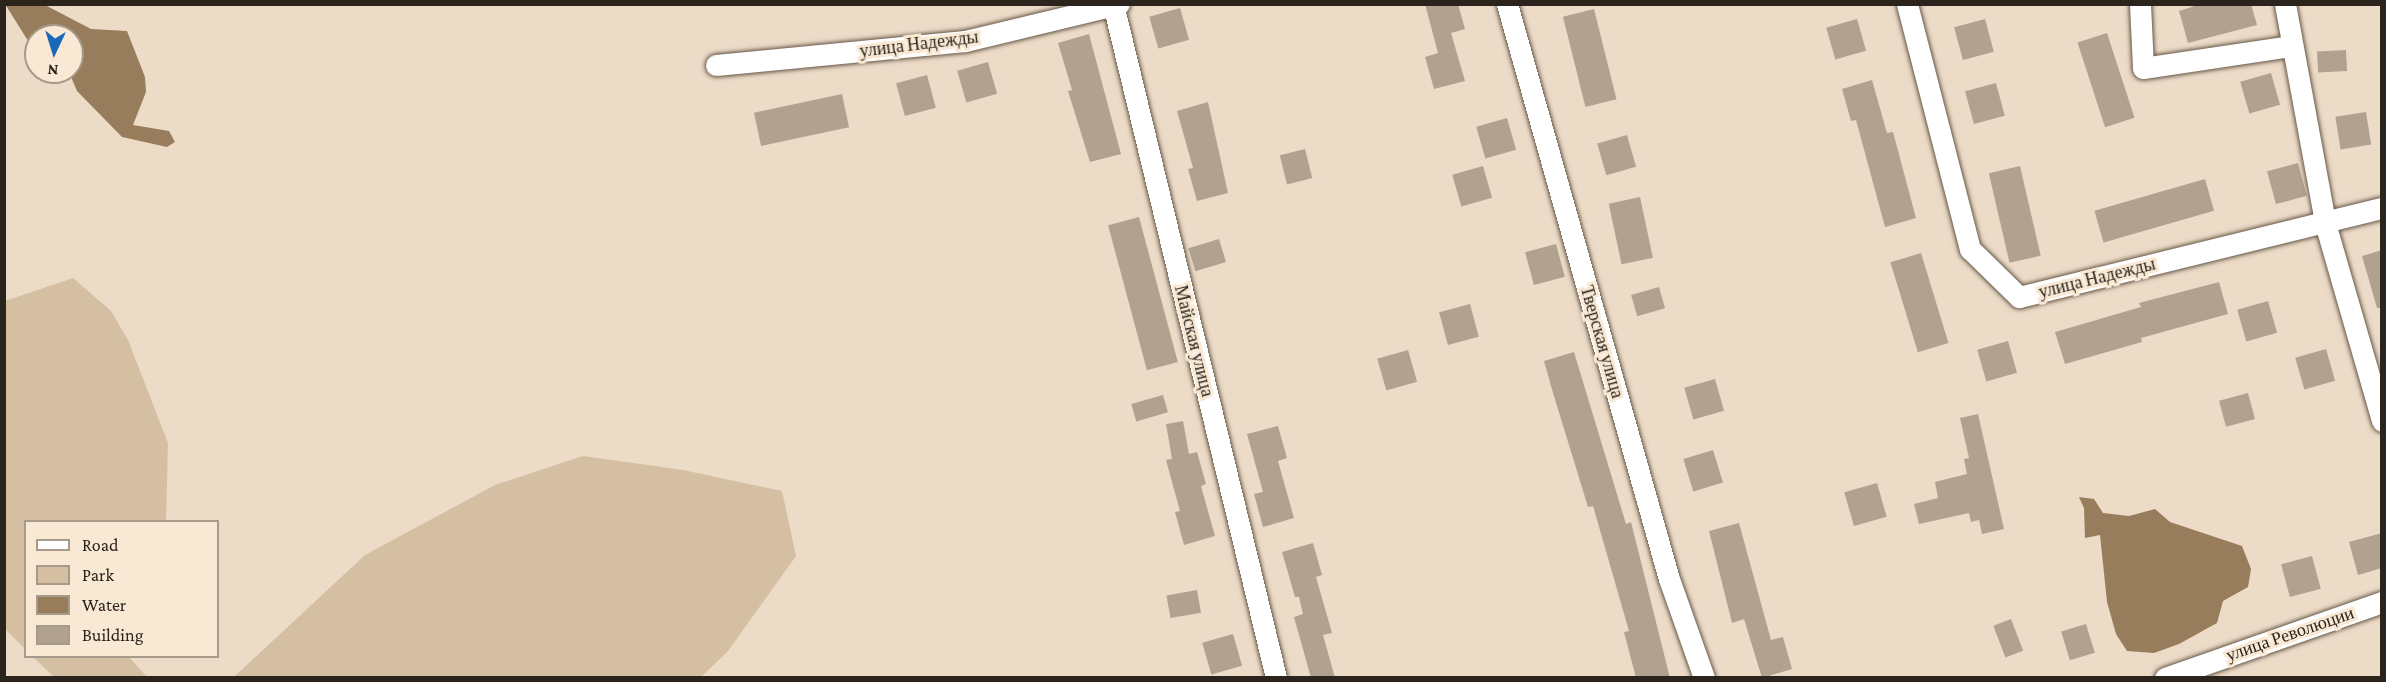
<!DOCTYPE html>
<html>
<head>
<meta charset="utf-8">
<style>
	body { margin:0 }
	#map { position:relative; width:2386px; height:682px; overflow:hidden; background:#ecdbc7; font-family:"Crimson Pro",serif }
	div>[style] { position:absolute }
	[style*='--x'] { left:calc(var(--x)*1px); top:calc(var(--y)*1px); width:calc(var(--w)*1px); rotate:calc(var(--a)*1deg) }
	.green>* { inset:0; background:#d5bfa3 }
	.water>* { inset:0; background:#977d5c }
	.building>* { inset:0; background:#b1a28f; transform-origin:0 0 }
	.roads { filter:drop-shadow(0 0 2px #665847) drop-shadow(0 0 2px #665847) }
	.street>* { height:21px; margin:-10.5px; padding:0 10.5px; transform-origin:10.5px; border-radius:10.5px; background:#fff }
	span { translate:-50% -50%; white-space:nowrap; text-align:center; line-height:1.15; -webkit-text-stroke:6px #f9e9d4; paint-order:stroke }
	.street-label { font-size:18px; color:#2a241d }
	.frame { position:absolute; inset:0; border:6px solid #2a241d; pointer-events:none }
	.legend { position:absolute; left:24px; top:520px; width:195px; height:138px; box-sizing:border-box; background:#f9e9d4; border:2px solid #a69a8b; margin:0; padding:8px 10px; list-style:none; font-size:18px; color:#2a241d }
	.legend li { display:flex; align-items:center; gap:12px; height:30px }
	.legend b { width:30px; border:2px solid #a69a8b }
	.north { position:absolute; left:24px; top:24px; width:60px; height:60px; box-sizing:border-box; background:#f9e9d4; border:2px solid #a69a8b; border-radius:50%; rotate:184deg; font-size:16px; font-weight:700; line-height:24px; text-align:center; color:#2a241d }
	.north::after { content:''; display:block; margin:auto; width:21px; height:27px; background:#1c68b8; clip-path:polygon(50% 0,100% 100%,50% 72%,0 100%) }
</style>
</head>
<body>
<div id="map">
	<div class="green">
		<i style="clip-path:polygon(73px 278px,111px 311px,128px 340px,168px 443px,166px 521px,26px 522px,25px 649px,5px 629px,5px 301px)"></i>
		<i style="clip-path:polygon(583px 456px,683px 470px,782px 491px,796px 556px,728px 651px,701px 677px,234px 677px,365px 555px,495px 485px)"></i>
		<i style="clip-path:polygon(33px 657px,129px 657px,147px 677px,54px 677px)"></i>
	</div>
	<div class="water">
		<i style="clip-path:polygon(5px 4px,45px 5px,91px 29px,127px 31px,145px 77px,146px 92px,133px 125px,169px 131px,175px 142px,167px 147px,122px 137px,77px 91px,69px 72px,72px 36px,36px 36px,36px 44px,30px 44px)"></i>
		<i style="clip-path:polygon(2079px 497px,2094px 499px,2103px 513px,2129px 516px,2155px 509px,2170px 522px,2242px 546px,2251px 569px,2248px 587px,2223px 601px,2217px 623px,2179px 644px,2154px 653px,2127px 651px,2116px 634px,2107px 602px,2100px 535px,2085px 538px,2084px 508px)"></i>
	</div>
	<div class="building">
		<i style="clip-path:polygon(1425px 4px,1458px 4px,1465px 29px,1451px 33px,1465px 81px,1434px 89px,1425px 57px,1438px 53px)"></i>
		<i style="clip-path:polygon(2201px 4px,2251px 4px,2257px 25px,2188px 43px,2179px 11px)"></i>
		<i style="left:1180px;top:8px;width:33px;height:32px;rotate:74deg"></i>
		<i style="left:1594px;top:9px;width:93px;height:32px;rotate:76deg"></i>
		<i style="left:1857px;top:19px;width:33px;height:32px;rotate:74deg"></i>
		<i style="left:1985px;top:19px;width:34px;height:32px;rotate:75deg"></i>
		<i style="left:2107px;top:33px;width:89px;height:31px;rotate:72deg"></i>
		<i style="clip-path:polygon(1089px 34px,1121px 154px,1090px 162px,1068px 91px,1072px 90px,1058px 43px)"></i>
		<i style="left:2346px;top:50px;width:21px;height:29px;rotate:87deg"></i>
		<i style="left:988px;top:62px;width:33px;height:32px;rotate:74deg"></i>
		<i style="left:2271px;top:73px;width:33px;height:32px;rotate:74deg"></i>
		<i style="left:927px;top:75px;width:34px;height:32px;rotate:75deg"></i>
		<i style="clip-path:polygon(1872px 80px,1887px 133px,1893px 132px,1916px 218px,1885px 227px,1856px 120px,1851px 121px,1842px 89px)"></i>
		<i style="left:1996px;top:83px;width:34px;height:32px;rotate:75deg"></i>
		<i style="left:842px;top:94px;width:34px;height:90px;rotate:78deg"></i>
		<i style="clip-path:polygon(1208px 102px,1228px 193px,1197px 201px,1188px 169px,1193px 168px,1177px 111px)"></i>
		<i style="left:2366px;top:112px;width:33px;height:31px;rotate:81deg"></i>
		<i style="left:1507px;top:118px;width:33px;height:32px;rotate:74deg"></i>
		<i style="left:1627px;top:135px;width:33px;height:31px;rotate:74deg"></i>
		<i style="left:1305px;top:149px;width:30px;height:26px;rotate:76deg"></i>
		<i style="left:2298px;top:163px;width:34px;height:32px;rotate:75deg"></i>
		<i style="left:1483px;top:166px;width:33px;height:32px;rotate:74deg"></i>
		<i style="left:2020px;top:166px;width:92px;height:32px;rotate:77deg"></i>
		<i style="left:2205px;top:179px;width:33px;height:115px;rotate:74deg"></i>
		<i style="left:1640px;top:197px;width:62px;height:32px;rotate:78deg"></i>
		<i style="left:1139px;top:217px;width:150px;height:32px;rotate:75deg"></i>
		<i style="left:1219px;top:239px;width:24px;height:32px;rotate:73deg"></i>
		<i style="left:1556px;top:244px;width:34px;height:32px;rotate:75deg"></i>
		<i style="clip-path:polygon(2382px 250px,2382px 308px,2377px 308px,2362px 256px)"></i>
		<i style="left:1921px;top:253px;width:94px;height:32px;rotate:73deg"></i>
		<i style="clip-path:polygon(2219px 282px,2228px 314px,2141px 338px,2142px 342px,2065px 364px,2055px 332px,2141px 307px,2139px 303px)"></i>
		<i style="left:1659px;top:287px;width:22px;height:29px;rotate:74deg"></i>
		<i style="left:2268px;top:301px;width:33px;height:32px;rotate:74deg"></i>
		<i style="left:1470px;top:304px;width:34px;height:32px;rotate:75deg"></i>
		<i style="left:2008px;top:341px;width:33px;height:32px;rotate:74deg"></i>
		<i style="left:2326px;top:349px;width:33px;height:32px;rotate:74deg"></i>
		<i style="left:1408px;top:350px;width:33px;height:32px;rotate:74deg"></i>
		<i style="clip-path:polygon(1574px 352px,1626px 524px,1631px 522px,1670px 678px,1636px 678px,1624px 632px,1629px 631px,1593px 506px,1588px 507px,1553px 393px,1544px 361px)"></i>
		<i style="left:1715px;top:379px;width:33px;height:32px;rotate:74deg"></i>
		<i style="left:2248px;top:393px;width:27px;height:30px;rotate:75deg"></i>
		<i style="left:1163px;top:395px;width:18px;height:33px;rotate:74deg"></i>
		<i style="clip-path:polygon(1978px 414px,2004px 529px,1982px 534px,1979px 520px,1971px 522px,1969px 513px,1919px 524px,1914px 504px,1938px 498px,1935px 482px,1967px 474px,1964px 459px,1969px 458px,1960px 418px)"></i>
		<i style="clip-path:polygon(1183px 421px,1189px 454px,1197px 452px,1206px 484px,1201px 486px,1215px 536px,1184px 545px,1175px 512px,1180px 511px,1166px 460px,1172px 459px,1166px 424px)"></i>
		<i style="clip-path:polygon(1278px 426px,1287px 458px,1278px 461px,1294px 518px,1263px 527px,1254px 494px,1263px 492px,1247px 434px)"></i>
		<i style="left:1713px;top:450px;width:34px;height:31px;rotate:73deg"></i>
		<i style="left:1877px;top:483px;width:35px;height:34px;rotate:74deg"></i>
		<i style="clip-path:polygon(1739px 523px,1771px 640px,1783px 637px,1792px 669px,1762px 678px,1744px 619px,1732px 623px,1709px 531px)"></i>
		<i style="clip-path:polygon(2382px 533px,2382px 568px,2358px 575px,2349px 542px)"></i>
		<i style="clip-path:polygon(1313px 543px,1322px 575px,1316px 577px,1332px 633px,1323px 635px,1335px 678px,1311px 678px,1294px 617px,1303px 614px,1299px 597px,1295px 597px,1282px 552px)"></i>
		<i style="left:2312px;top:556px;width:34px;height:32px;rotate:75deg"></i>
		<i style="left:1197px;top:590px;width:23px;height:31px;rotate:80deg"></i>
		<i style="left:2011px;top:619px;width:34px;height:19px;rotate:69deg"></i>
		<i style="left:2086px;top:624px;width:30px;height:26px;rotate:73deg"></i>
		<i style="left:1233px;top:634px;width:33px;height:32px;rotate:74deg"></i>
	</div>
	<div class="roads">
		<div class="street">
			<i style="--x:1113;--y:4;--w:693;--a:76.4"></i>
			<i style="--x:1507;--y:4;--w:597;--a:74.27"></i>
			<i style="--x:1669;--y:579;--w:105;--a:70.5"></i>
			<i style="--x:1907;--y:4;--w:253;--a:75.6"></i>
			<i style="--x:1970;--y:249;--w:69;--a:44.4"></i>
			<i style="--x:2019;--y:297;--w:374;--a:-13.8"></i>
			<i style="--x:2140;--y:4;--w:64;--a:87.3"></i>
			<i style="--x:2143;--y:68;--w:150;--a:-8.5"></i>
			<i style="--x:2285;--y:4;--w:223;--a:79.6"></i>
			<i style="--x:2325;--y:223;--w:206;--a:73.9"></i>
			<i style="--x:716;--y:65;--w:250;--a:-5.5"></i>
			<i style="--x:965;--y:41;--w:158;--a:-13.5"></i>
			<i style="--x:2165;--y:678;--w:230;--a:-19.3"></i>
		</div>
	</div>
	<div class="street-label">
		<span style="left:919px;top:44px;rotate:-7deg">улица Надежды</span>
		<span style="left:2097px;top:278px;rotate:-14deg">улица Надежды</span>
		<span style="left:1194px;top:341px;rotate:76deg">Майская улица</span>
		<span style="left:1602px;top:342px;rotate:74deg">Тверская улица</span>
		<span style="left:2290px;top:634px;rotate:-19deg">улица Революции</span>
	</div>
	<div class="frame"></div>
	<ul class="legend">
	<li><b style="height:8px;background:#fff"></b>Road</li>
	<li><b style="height:16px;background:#d5bfa3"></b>Park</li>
	<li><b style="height:16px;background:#977d5c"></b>Water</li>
	<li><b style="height:16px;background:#b1a28f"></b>Building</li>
	</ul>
	<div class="north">N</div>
</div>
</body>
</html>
